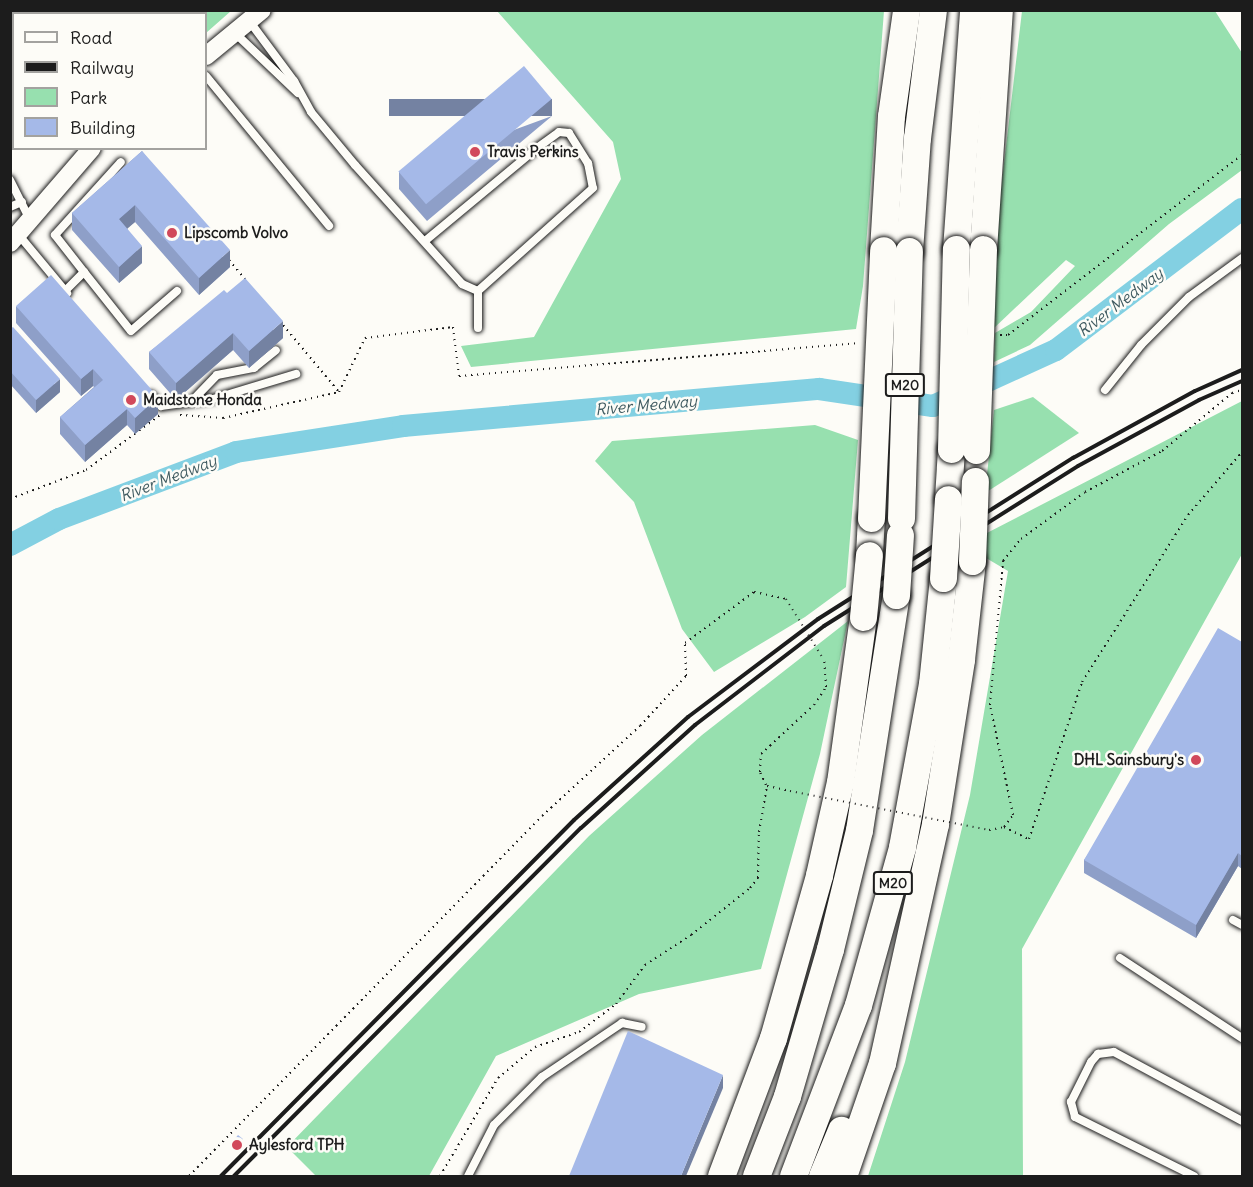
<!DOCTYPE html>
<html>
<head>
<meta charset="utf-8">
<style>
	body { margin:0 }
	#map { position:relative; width:1253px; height:1187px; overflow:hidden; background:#fdfcf7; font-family:Delius,sans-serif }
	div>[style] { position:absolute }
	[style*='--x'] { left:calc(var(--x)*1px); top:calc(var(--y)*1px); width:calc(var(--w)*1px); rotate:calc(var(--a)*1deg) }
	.green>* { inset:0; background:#97e0af }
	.river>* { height:22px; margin:-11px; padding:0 11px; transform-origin:11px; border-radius:11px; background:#83d0e2 }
	.path>* { height:2px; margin-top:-1px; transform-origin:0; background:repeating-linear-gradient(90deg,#1c1c1c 0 1.5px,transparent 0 6px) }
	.roads { filter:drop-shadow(0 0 2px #1c1c1c) drop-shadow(0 0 2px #1c1c1c) }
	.service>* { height:8px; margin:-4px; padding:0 4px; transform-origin:4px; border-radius:4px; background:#fdfcf7 }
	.tertiary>* { height:18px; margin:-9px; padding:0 9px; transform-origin:9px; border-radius:9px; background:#fdfcf7 }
	.motorway>* { height:27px; margin:-13.5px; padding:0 13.5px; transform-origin:13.5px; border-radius:13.5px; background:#fdfcf7 }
	.rail>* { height:4px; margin:-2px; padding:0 2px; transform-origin:2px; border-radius:2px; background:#1c1c1c }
	.path-bridge>* { height:2px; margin-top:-1px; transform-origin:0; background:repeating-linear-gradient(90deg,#1c1c1c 0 1.5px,transparent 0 6px) }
	.bridges { filter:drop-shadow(0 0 2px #1c1c1c) drop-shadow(0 0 2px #1c1c1c) }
	.motorway-bridge>* { height:27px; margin:-13.5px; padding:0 13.5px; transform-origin:13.5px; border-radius:13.5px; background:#fdfcf7 }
	.wall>* { inset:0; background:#8e9fc8 }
	.shaded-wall>* { inset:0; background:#7482a2; transform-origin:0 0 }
	.building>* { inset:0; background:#a5b9e8; transform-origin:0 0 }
	.dots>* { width:16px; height:16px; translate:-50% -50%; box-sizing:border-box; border:3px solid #fdfcf7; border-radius:50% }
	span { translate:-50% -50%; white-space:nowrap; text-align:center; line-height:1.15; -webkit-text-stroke:5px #fdfcf7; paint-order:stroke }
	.shield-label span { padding:2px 4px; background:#fdfcf7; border:2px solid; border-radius:4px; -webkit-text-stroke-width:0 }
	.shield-label { font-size:14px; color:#1c1c1c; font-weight:700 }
	.poi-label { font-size:15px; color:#1c1c1c; font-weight:700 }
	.left { translate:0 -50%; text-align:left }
	.right { translate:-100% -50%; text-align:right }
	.water-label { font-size:16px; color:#405b61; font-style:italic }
	.frame { position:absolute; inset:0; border:12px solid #1c1c1c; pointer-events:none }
	.legend { position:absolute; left:12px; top:12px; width:195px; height:138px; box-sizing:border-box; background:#fdfcf7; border:2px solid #a3a29f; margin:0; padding:8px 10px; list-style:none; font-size:18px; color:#1c1c1c }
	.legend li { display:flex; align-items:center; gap:12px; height:30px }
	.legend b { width:30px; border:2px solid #a3a29f }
</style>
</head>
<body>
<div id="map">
	<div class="green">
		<i style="clip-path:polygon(11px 10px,231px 10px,231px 11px,206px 33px,206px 14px,14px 14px,13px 56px)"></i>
		<i style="clip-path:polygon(497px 11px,884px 11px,863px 286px,856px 329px,471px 367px,461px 346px,534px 337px,621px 179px,613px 142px)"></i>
		<i style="clip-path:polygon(1022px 11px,1215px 11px,1242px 53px,1242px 170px,1169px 224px,1030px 345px,994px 362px,995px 333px,1031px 312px,1075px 266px,1066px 260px,993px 329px,1000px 197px)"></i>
		<i style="clip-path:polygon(1033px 397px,1079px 433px,985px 493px,994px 410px)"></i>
		<i style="clip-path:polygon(1242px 401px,1242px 554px,1022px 949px,1023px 1176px,868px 1176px,905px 1062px,970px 795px,1008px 571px,981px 555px,983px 535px)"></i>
		<i style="clip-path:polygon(815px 425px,858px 440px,846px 587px,805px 617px,714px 672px,682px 629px,634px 502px,595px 461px,612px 441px)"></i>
		<i style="clip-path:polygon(848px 621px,820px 754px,761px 969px,639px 994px,496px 1056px,429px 1176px,316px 1176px,287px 1147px,589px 836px,702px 735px)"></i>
	</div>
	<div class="river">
		<i style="--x:10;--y:545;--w:55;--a:-28"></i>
		<i style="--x:59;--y:519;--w:189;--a:-20.7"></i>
		<i style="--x:236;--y:452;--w:169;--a:-8.8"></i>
		<i style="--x:403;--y:426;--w:418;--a:-5.1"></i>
		<i style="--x:819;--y:389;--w:115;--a:8.5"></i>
		<i style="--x:933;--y:406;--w:135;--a:-24.5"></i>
		<i style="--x:1056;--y:350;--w:233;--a:-37.2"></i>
	</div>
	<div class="path">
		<i style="--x:229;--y:260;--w:25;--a:50"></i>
		<i style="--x:283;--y:325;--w:87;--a:50.1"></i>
		<i style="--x:1000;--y:335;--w:8;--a:0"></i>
		<i style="--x:1008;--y:335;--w:295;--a:-37.6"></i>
		<i style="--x:339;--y:392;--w:60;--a:-64.3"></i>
		<i style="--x:365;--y:338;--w:89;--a:-7.1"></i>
		<i style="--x:453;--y:327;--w:49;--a:83"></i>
		<i style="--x:459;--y:376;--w:402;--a:-4.7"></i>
		<i style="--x:180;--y:415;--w:43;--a:4"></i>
		<i style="--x:223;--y:418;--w:119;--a:-12.6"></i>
		<i style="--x:10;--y:499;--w:81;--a:-20.9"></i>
		<i style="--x:86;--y:470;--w:92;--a:-36.6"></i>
		<i style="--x:766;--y:785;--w:14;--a:-115"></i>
		<i style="--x:760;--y:772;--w:18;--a:-87"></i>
		<i style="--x:761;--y:754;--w:72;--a:-42.8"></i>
		<i style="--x:814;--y:705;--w:22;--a:-56"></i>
		<i style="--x:826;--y:687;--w:27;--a:-94"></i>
		<i style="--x:1004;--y:827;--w:28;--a:26"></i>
		<i style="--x:1029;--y:839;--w:166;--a:-71.3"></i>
		<i style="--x:1082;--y:682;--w:198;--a:-57.6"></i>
		<i style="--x:1188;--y:515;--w:83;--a:-49.4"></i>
		<i style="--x:989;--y:830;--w:15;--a:-11"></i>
		<i style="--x:1004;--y:827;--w:15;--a:-53"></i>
		<i style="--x:1013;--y:815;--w:112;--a:-101.8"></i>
		<i style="--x:990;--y:705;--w:145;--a:-84.8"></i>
		<i style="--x:1003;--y:561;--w:28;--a:-51"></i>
		<i style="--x:1021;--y:539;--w:79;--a:-36.3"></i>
		<i style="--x:1085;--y:492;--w:87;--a:-28"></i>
		<i style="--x:1162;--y:451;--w:91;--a:-39.6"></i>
		<i style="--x:1232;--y:393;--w:10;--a:-17"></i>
		<i style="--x:189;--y:1176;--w:504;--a:-45.56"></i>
		<i style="--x:542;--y:816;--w:133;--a:-42.6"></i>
		<i style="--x:640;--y:726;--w:68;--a:-47.4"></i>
		<i style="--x:686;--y:676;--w:33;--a:-92"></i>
		<i style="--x:685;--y:643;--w:86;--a:-36.5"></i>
		<i style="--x:754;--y:592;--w:33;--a:12"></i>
		<i style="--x:440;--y:1176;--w:114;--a:-59.4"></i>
		<i style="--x:498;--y:1078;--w:48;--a:-40"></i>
		<i style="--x:535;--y:1047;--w:46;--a:-18.8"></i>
		<i style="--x:579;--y:1032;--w:46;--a:-37.1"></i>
		<i style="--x:616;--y:1004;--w:49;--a:-53.4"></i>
		<i style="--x:645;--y:965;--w:55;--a:-33.1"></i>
		<i style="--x:691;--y:935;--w:75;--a:-38.5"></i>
		<i style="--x:750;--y:888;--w:13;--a:-51"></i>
		<i style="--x:758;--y:878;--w:46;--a:-88.8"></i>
		<i style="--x:759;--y:832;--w:47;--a:-80.1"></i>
		<i style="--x:767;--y:786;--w:24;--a:12"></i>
	</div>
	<div class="roads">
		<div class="service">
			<i style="--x:250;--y:22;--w:74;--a:53.3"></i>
			<i style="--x:294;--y:81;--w:35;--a:61"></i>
			<i style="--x:311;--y:112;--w:69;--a:50.3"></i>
			<i style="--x:355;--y:165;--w:160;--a:48"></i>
			<i style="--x:462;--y:284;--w:17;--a:24"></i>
			<i style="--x:235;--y:33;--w:87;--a:43.6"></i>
			<i style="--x:10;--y:72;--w:6;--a:45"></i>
			<i style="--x:206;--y:76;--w:194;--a:50.6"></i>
			<i style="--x:10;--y:89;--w:4;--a:-14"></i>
			<i style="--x:10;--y:180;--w:42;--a:63.4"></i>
			<i style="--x:10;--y:207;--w:13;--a:-23"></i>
			<i style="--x:18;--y:234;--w:77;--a:50.3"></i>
			<i style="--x:425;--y:241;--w:146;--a:-39.7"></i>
			<i style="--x:537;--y:148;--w:27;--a:-36"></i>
			<i style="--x:559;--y:132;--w:10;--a:6"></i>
			<i style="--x:569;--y:133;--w:36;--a:58"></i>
			<i style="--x:588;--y:163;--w:25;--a:79"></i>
			<i style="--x:593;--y:188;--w:154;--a:138.2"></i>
			<i style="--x:84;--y:272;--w:47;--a:-128.1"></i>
			<i style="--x:55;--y:235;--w:98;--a:-47.9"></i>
			<i style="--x:65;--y:291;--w:27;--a:-45"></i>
			<i style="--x:84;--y:272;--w:75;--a:51.5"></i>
			<i style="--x:131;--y:331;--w:61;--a:-41"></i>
			<i style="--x:478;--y:291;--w:37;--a:90"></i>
			<i style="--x:1105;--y:390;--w:58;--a:-51.3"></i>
			<i style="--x:1141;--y:345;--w:68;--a:-45"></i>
			<i style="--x:1189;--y:297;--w:66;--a:-36.3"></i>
			<i style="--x:151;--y:395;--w:15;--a:48"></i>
			<i style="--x:161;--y:406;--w:52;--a:-7.7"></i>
			<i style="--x:213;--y:399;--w:87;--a:-16.8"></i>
			<i style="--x:191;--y:402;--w:37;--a:-46"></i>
			<i style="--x:217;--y:375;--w:38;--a:-11"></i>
			<i style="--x:254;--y:368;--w:28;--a:-39"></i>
			<i style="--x:1233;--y:920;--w:10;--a:29"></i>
			<i style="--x:1120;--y:958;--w:146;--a:33.3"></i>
			<i style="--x:468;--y:1176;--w:57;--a:-63"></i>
			<i style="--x:494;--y:1125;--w:68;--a:-45"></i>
			<i style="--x:542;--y:1077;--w:97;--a:-34"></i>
			<i style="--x:622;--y:1023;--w:20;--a:11"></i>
			<i style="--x:1194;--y:1176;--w:133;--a:-153.6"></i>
			<i style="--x:1075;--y:1117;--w:16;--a:-105"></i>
			<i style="--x:1071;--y:1102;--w:45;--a:-63.4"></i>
			<i style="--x:1091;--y:1062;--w:11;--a:-49"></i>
			<i style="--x:1098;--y:1054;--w:16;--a:-7"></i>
			<i style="--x:1114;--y:1052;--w:145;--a:28.3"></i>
		</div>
		<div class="tertiary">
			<i style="--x:206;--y:56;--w:72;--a:-39.4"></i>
			<i style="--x:10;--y:243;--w:125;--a:-49.2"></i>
		</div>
		<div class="motorway">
			<i style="--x:956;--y:249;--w:240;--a:-85.9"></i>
			<i style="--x:983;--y:249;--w:240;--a:-86.2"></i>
			<i style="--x:883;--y:250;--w:134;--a:-86.6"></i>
			<i style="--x:891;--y:116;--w:107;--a:-81.9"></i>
			<i style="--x:909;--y:251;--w:113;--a:-86"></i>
			<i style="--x:917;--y:138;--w:129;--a:-82.9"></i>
			<i style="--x:948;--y:499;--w:50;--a:-86.6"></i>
			<i style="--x:869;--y:555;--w:37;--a:-87"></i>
			<i style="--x:721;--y:1176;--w:147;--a:-69.4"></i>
			<i style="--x:773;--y:1038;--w:169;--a:-74.2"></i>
			<i style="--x:819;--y:875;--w:95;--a:-77.3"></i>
			<i style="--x:840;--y:782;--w:167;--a:-82.1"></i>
			<i style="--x:756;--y:1176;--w:86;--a:-68.8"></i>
			<i style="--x:787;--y:1096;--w:153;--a:-73.7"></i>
			<i style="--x:830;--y:949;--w:122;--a:-76.3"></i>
			<i style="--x:859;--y:830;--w:238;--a:-81.1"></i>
			<i style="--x:793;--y:1176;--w:183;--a:-69.2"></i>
			<i style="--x:858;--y:1005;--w:164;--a:-74.4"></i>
			<i style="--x:902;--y:847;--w:166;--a:-79.6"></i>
			<i style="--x:932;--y:684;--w:107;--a:-84.1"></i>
			<i style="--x:822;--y:1176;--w:50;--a:-67.6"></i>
			<i style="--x:843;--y:1176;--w:120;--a:-71"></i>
			<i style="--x:882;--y:1063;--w:245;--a:-77.5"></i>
			<i style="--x:935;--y:824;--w:167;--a:-81"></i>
			<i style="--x:961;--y:659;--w:99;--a:-83.6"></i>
		</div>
	</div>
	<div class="rail">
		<i style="--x:221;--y:1176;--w:501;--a:-45.24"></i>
		<i style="--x:574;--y:820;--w:154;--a:-42.1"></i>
		<i style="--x:688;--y:717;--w:163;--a:-37"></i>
		<i style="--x:818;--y:619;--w:302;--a:-32.3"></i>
		<i style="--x:1073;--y:458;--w:139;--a:-28.8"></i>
		<i style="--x:1195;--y:391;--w:51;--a:-24.1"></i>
		<i style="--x:234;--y:1176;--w:491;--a:-45.1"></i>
		<i style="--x:581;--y:828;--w:154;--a:-42.1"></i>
		<i style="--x:695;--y:725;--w:163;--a:-37.5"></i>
		<i style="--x:824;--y:626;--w:300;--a:-32.2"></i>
		<i style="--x:1078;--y:466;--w:138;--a:-28.6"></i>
		<i style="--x:1199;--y:400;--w:47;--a:-23.8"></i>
	</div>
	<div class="path-bridge">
		<i style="--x:786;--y:599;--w:72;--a:58.1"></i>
		<i style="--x:790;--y:791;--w:203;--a:11.1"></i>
	</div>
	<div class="bridges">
		<div class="motorway-bridge">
			<i style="--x:951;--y:449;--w:200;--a:-88.6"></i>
			<i style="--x:976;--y:450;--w:201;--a:-88"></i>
			<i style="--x:871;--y:518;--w:268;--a:-87.4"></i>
			<i style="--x:901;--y:518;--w:267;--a:-88.3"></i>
			<i style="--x:972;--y:561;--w:80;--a:-87.9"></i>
			<i style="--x:943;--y:578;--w:79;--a:-86.4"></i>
			<i style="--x:896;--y:595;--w:60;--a:-86.2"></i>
			<i style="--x:863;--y:617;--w:62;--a:-84.5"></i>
		</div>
	</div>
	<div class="wall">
		<i style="clip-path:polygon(552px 116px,427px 221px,399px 189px,399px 172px)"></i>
		<i style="clip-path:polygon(142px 151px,230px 267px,199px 295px,135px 222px,127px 228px,142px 263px,119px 283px,72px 230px,72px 213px)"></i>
		<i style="clip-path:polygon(227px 293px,283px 338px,249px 368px,233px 350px,176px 400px,149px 369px,149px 352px)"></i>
		<i style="clip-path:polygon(16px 306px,158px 414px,135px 434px,127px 425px,85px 462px,60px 434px,60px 417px,94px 387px,93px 386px,81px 396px,16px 323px)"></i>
		<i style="clip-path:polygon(10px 329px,60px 392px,36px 413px,10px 384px)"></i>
		<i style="clip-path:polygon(1242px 642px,1242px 869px,1238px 866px,1196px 938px,1084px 873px,1084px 860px)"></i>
		<i style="clip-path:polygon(230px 1143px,243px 1144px,235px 1152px,230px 1147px)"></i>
	</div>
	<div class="shaded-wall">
		<i style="left:552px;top:99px;width:17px;height:163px;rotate:90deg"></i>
		<i style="clip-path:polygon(135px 205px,135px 222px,119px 236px,119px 219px)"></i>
		<i style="clip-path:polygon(142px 246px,142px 263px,119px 283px,119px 267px)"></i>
		<i style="clip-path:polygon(230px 250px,230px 267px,199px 295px,199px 278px)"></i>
		<i style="clip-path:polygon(283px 321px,283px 338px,249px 368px,249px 351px)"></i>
		<i style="clip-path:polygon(233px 333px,233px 350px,176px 400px,176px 383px)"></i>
		<i style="clip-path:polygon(93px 369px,93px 386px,81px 396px,81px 379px)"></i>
		<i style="clip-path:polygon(60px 379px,60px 392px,36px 413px,36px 400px)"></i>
		<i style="clip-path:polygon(158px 397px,158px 414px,135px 434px,135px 418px)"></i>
		<i style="clip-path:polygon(127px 409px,127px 425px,85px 462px,85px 445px)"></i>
		<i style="clip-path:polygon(1238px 853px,1238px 866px,1196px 938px,1196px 925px)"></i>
		<i style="clip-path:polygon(723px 1075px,723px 1088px,686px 1176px,681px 1176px)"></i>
		<i style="clip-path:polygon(243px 1139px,243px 1144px,235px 1152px,235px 1147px)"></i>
	</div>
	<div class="building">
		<i style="left:524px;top:66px;width:43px;height:164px;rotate:50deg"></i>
		<i style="clip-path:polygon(142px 151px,230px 250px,199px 278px,135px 205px,119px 219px,142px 246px,119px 267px,72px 213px)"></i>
		<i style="clip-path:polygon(51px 275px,158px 397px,135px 418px,127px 409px,85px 445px,60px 417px,103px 380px,93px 369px,81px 379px,16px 306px)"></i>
		<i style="clip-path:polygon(245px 278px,283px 321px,249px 351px,233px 333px,176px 383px,149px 352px,224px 290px,227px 293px)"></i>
		<i style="clip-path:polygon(13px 327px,60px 379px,36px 400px,10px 371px,10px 329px)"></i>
		<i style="clip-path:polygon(1218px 628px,1242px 642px,1242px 856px,1238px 853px,1196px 925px,1084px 860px)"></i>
		<i style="clip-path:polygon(628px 1031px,723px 1075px,681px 1176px,569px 1176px)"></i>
		<i style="left:238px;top:1135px;width:6px;height:11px;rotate:39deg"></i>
	</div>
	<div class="dots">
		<i style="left:475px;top:152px;background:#d1495b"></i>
		<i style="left:172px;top:233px;background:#d1495b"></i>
		<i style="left:131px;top:400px;background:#d1495b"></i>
		<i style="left:1196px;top:760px;background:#d1495b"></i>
		<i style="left:237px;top:1145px;background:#d1495b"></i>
	</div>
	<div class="shield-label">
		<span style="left:905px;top:385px">M20</span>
		<span style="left:893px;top:883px">M20</span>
	</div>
	<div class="poi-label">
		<span class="left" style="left:487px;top:152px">Travis Perkins</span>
		<span class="left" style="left:184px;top:233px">Lipscomb Volvo</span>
		<span class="left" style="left:143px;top:400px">Maidstone Honda</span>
		<span class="right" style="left:1184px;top:760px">DHL Sainsbury's</span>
		<span class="left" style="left:249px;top:1145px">Aylesford TPH</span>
	</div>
	<div class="water-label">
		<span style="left:1120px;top:302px;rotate:-37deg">River Medway</span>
		<span style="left:646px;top:405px;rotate:-5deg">River Medway</span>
		<span style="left:168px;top:478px;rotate:-21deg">River Medway</span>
	</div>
	<div class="frame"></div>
	<ul class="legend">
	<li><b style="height:8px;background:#fdfcf7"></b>Road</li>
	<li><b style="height:8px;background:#1c1c1c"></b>Railway</li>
	<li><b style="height:16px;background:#97e0af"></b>Park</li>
	<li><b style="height:16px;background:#a5b9e8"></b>Building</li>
	</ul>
</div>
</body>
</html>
